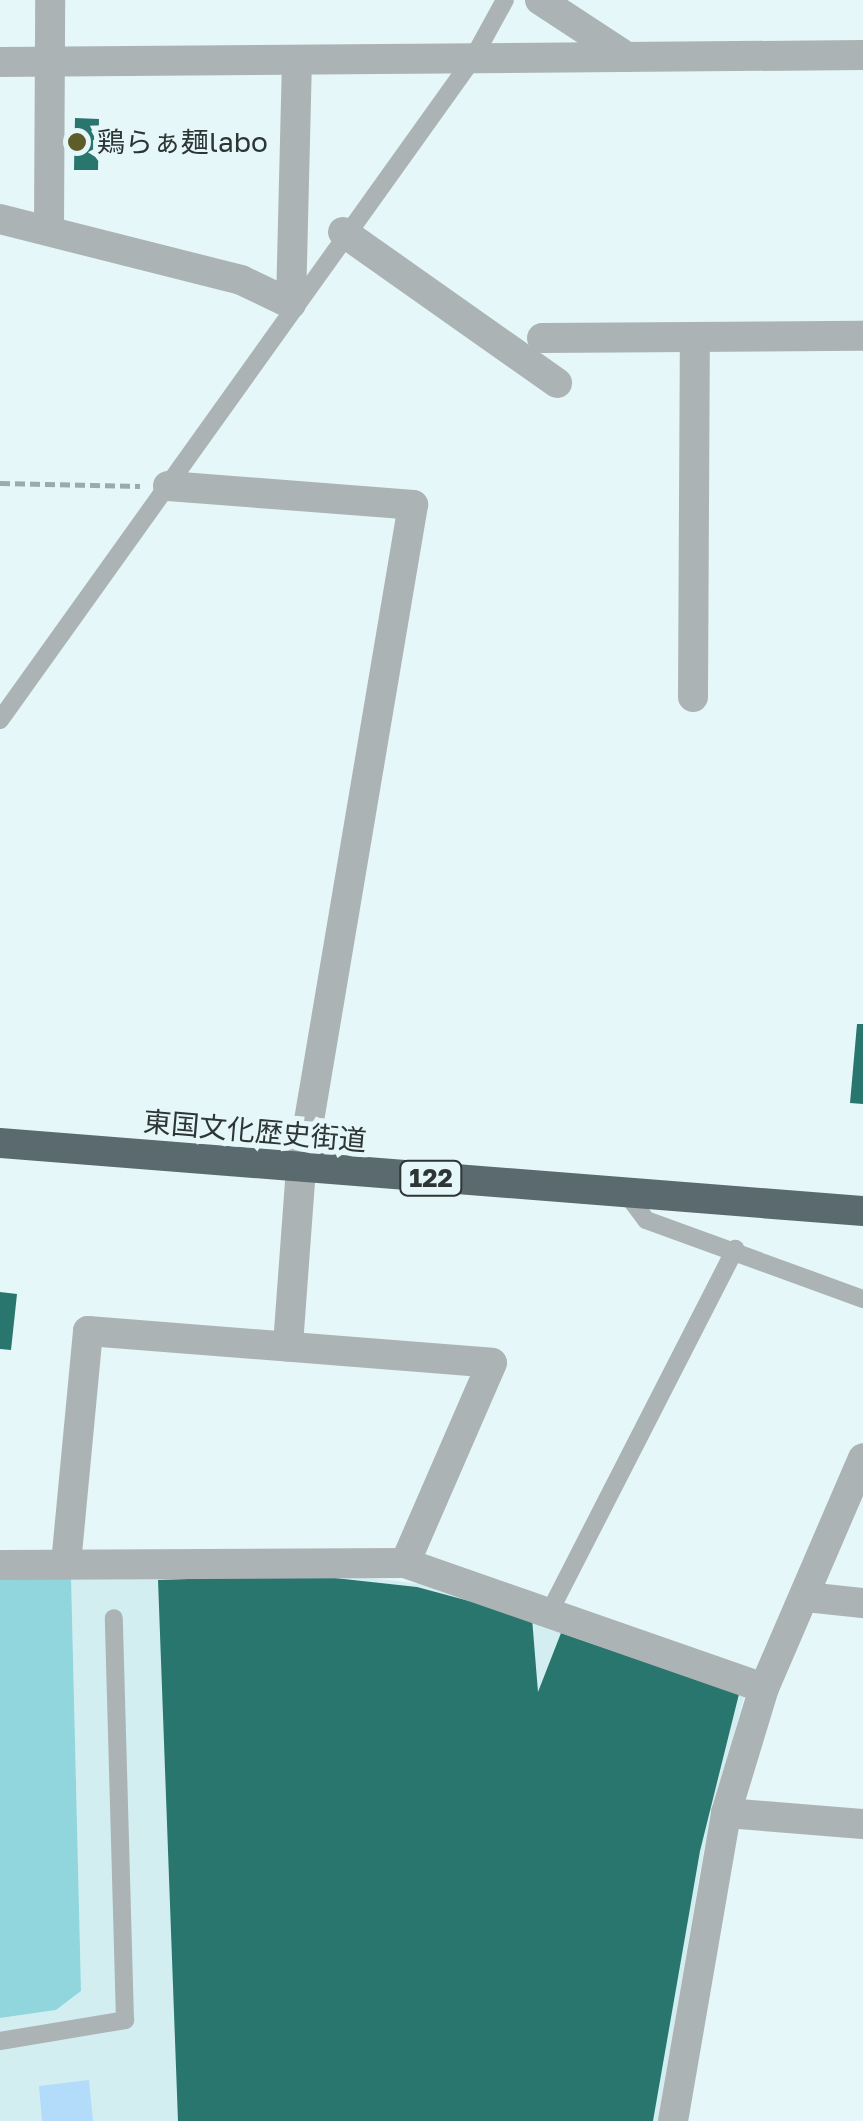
<!DOCTYPE html>
<html>
<head>
<meta charset="utf-8">
<style>
  body { margin:0 }
  #map { position:relative; width:863px; height:2121px; overflow:hidden; background:#e5f7f9; font-family:"Golos Text","Noto Sans JP",sans-serif }
  div>[style] { position:absolute }
  .built>* { inset:0; background:#d2eef1 }
  .green>* { inset:0; background:#91d6dc }
  .water>* { inset:0; background:#b3dcfb }
  .building>* { inset:0; background:#28766d }
  .path>* { height:5px; margin-top:-2.5px; transform-origin:0; background:repeating-linear-gradient(90deg,#9caaab 0 10px,transparent 0 15px) }
  .lane>* { height:18px; margin:-9px; padding:0 9px; transform-origin:9px; border-radius:9px; background:#acb3b5 }
  .street>* { height:30px; margin:-15px; padding:0 15px; transform-origin:15px; border-radius:15px; background:#acb3b5 }
  .highway>* { height:30px; margin:-15px; padding:0 15px; transform-origin:15px; border-radius:15px; background:#5b6a6f }
  .dots>* { width:28px; height:28px; translate:-50% -50%; box-sizing:border-box; border:5px solid #e5f7f9; border-radius:50% }
  span { translate:-50% -50%; white-space:nowrap; text-align:center; line-height:1.15; -webkit-text-stroke:10px #e5f7f9; paint-order:stroke }
  .shield-label span { padding:2px 8px; background:#e5f7f9; border:2px solid; border-radius:8px; -webkit-text-stroke-width:0 }
  .shield-label { font-size:25px; color:#2e3535; font-weight:700 }
  .poi-label { font-size:28px; color:#2e3535 }
  .left { translate:0 -50%; text-align:left }
  .street-label { font-size:28px; color:#2e3535 }
</style>
</head>
<body>
<div id="map">
  <div class="built">
    <div style="clip-path:polygon(307px 1570px,419px 1584px,745px 1693px,704px 1849px,658px 2121px,0 2121px,0 2018px,56px 2010px,81px 1991px,71px 1575px)"></div>
  </div>
  <div class="green">
    <div style="clip-path:polygon(71px 1575px,81px 1991px,56px 2010px,0 2018px,0 1576px)"></div>
  </div>
  <div class="water">
    <div style="clip-path:polygon(89px 2080px,93px 2121px,42px 2121px,39px 2086px)"></div>
  </div>
  <div class="building">
    <div style="clip-path:polygon(75px 118px,99px 119px,98px 170px,74px 170px)"></div>
    <div style="clip-path:polygon(857px 1024px,863px 1024px,863px 1104px,850px 1103px)"></div>
    <div style="clip-path:polygon(0 1292px,17px 1294px,11px 1350px,0 1349px)"></div>
    <div style="clip-path:polygon(307px 1575px,417px 1587px,532px 1618px,538px 1692px,561px 1633px,739px 1694px,700px 1851px,653px 2121px,178px 2121px,158px 1580px)"></div>
  </div>
  <div class="path">
    <div style="left:0;top:483px;width:140px;rotate:1.2deg"></div>
  </div>
  <div class="lane">
    <div style="left:0;top:720px;width:811px;rotate:-54.43deg"></div>
    <div style="left:472px;top:60px;width:68px;rotate:-61.2deg"></div>
    <div style="left:625px;top:1192px;width:35px;rotate:53deg"></div>
    <div style="left:646px;top:1220px;width:231px;rotate:20deg"></div>
    <div style="left:550px;top:1611px;width:407px;rotate:-62.9deg"></div>
    <div style="left:0;top:2041px;width:127px;rotate:-9.5deg"></div>
    <div style="left:125px;top:2020px;width:402px;rotate:-91.6deg"></div>
  </div>
  <div class="street">
    <div style="left:540px;top:0;width:104px;rotate:33.2deg"></div>
    <div style="left:0;top:62px;width:863px;rotate:-0.46deg"></div>
    <div style="left:0;top:219px;width:249px;rotate:14.2deg"></div>
    <div style="left:241px;top:280px;width:55px;rotate:25.6deg"></div>
    <div style="left:291px;top:304px;width:240px;rotate:-88.6deg"></div>
    <div style="left:49px;top:228px;width:228px;rotate:-89.7deg"></div>
    <div style="left:343px;top:232px;width:262px;rotate:35.2deg"></div>
    <div style="left:542px;top:338px;width:321px;rotate:-0.4deg"></div>
    <div style="left:168px;top:486px;width:246px;rotate:4.4deg"></div>
    <div style="left:413px;top:505px;width:672px;rotate:99.59deg"></div>
    <div style="left:301px;top:1168px;width:179px;rotate:94.2deg"></div>
    <div style="left:693px;top:697px;width:360px;rotate:-89.7deg"></div>
    <div style="left:66px;top:1564px;width:234px;rotate:-84.6deg"></div>
    <div style="left:88px;top:1331px;width:405px;rotate:4.5deg"></div>
    <div style="left:492px;top:1363px;width:218px;rotate:113.5deg"></div>
    <div style="left:0;top:1565px;width:405px;rotate:-0.3deg"></div>
    <div style="left:405px;top:1563px;width:380px;rotate:19.2deg"></div>
    <div style="left:806px;top:1597px;width:57px;rotate:6deg"></div>
    <div style="left:726px;top:1813px;width:137px;rotate:4.6deg"></div>
    <div style="left:673px;top:2121px;width:313px;rotate:-80.2deg"></div>
    <div style="left:726px;top:1813px;width:131px;rotate:-73.1deg"></div>
    <div style="left:764px;top:1688px;width:250px;rotate:-66.7deg"></div>
  </div>
  <div class="highway">
    <div style="left:0;top:1143px;width:866px;rotate:4.51deg"></div>
  </div>
  <div class="dots">
    <div style="left:77px;top:142px;background:#5e5d29"></div>
  </div>
  <div class="shield-label">
    <span style="left:431px;top:1178px">122</span>
  </div>
  <div class="poi-label">
    <span class="left" style="left:97px;top:142px">鶏らぁ麺labo</span>
  </div>
  <div class="street-label">
    <span style="left:255px;top:1131px;rotate:5deg">東国文化歴史街道</span>
  </div>
</div>
</body>
</html>
